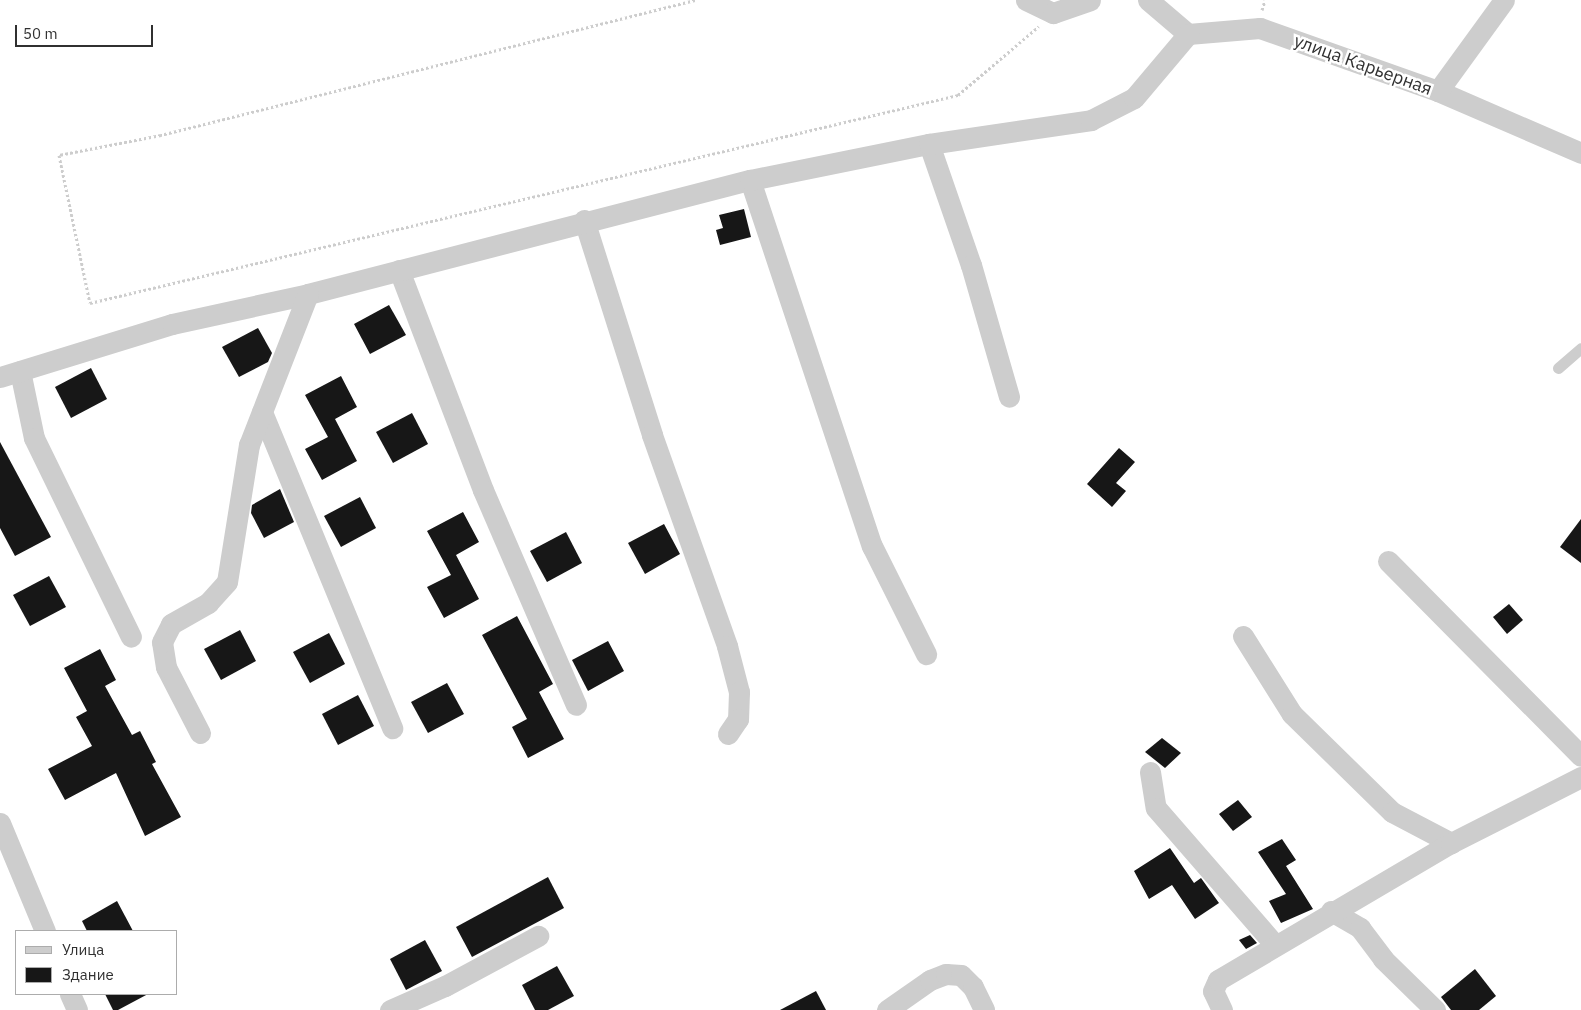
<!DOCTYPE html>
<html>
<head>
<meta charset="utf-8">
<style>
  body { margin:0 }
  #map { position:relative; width:1581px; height:1010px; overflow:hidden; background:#fff; font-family:"IBM Plex Sans",sans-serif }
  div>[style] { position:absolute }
  .building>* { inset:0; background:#171717 }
  .path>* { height:3px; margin-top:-1.5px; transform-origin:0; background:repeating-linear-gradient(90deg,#cdcdcd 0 2.5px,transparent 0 5px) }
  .lane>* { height:11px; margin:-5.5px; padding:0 5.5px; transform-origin:5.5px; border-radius:5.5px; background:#cdcdcd }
  .street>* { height:21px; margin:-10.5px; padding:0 10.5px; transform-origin:10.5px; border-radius:10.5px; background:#cdcdcd }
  span { translate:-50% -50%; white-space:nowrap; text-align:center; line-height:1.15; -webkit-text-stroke:5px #fff; paint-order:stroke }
  .street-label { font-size:18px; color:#303030 }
  .legend { position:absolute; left:15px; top:930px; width:162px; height:65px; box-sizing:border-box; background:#fff; border:1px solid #acacac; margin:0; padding:6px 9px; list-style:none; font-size:15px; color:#303030 }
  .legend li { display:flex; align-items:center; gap:10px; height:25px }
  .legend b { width:25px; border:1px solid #acacac }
  .scale { position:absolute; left:15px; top:25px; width:138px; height:22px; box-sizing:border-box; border:2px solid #303030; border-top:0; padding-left:6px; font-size:15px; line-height:18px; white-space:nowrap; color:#303030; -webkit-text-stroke:4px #fff; paint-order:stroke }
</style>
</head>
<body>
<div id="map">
  <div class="building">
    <div style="clip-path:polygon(744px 209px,751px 237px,720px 245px,716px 230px,723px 228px,719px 215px)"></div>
    <div style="clip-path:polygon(389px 305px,406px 335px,370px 354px,354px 324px)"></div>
    <div style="clip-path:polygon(258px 328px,272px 353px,268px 362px,239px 377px,222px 347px)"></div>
    <div style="clip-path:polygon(91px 368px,107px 399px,71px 418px,55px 387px)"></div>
    <div style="clip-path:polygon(341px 376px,357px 407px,335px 419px,357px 461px,322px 480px,305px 449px,328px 437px,305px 395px)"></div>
    <div style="clip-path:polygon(412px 413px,428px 444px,393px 463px,376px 432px)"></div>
    <div style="clip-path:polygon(0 442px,51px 537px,15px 556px,0 528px)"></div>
    <div style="clip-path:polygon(1119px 448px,1135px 462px,1116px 483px,1126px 491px,1112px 507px,1087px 484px)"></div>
    <div style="clip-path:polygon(280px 489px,294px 522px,264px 538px,251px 513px,252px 505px)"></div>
    <div style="clip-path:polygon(360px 497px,376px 528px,341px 547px,324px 516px)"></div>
    <div style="clip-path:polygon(463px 512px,479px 542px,456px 555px,479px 599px,444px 618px,427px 587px,451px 575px,427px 531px)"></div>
    <div style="clip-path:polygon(1581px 519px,1581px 563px,1560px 547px)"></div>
    <div style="clip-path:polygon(664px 524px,680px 554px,645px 574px,628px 543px)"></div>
    <div style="clip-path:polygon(566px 532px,582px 563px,547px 582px,530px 551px)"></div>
    <div style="clip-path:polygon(49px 576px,66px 607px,30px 626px,13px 595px)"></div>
    <div style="clip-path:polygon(1509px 604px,1523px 620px,1507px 634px,1493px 617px)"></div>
    <div style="clip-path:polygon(517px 616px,553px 684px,539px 692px,564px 739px,528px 758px,512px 727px,527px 719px,482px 635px)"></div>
    <div style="clip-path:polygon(240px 630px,256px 661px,221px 680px,204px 649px)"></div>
    <div style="clip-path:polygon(329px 633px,345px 664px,310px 683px,293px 652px)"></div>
    <div style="clip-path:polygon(608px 641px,624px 671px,588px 691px,572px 660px)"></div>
    <div style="clip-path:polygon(100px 649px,116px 680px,105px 686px,132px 735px,140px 731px,156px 762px,152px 764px,181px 817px,145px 836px,116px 773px,65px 800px,48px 769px,92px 746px,76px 717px,87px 711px,64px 668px)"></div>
    <div style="clip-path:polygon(447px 683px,464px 714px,428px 733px,411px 702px)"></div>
    <div style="clip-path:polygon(358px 695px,374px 726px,338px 745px,322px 714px)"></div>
    <div style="clip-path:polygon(1162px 738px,1181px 753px,1165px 768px,1145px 752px)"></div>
    <div style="clip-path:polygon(1238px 800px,1252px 817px,1233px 831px,1219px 814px)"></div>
    <div style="clip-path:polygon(1282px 839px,1296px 860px,1286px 866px,1313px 909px,1281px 923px,1269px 901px,1286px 894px,1258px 852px)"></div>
    <div style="clip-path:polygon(1170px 848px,1194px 883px,1201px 878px,1219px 903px,1195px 919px,1172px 885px,1149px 899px,1134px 871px)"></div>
    <div style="clip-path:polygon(548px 877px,564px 908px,472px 957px,456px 927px)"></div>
    <div style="clip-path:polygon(117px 901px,133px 931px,87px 931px,82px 921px)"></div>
    <div style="clip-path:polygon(1250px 935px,1257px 943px,1246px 949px,1239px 940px)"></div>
    <div style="clip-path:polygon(425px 940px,442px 971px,406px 990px,390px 959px)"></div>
    <div style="clip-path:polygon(557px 966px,574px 996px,548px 1010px,535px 1010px,522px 985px)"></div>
    <div style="clip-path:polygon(1475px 969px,1496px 996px,1479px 1010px,1451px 1010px,1441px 997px)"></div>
    <div style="clip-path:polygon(816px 991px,826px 1010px,780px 1010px)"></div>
    <div style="clip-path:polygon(105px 994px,148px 994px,118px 1010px,113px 1010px)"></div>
  </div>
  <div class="path">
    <div style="left:695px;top:0;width:551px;rotate:165.81deg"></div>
    <div style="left:161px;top:135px;width:104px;rotate:168.9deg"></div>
    <div style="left:59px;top:155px;width:151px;rotate:78.2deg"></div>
    <div style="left:90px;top:303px;width:893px;rotate:-13.48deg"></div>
    <div style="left:958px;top:95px;width:106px;rotate:-40.4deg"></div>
    <div style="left:1262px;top:10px;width:10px;rotate:-73deg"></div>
  </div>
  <div class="lane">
    <div style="left:1558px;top:368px;width:30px;rotate:-41deg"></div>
  </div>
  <div class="street">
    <div style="left:1026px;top:0;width:30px;rotate:26deg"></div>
    <div style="left:1053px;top:13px;width:39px;rotate:-19deg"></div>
    <div style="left:1148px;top:0;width:52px;rotate:40.4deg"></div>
    <div style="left:1188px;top:34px;width:72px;rotate:-4.8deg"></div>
    <div style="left:1260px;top:28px;width:189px;rotate:19.5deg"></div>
    <div style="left:1438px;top:91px;width:156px;rotate:23.4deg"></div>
    <div style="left:1438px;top:91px;width:112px;rotate:-54deg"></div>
    <div style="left:929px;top:144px;width:128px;rotate:70.9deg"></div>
    <div style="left:971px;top:265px;width:137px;rotate:73.9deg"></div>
    <div style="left:750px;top:180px;width:386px;rotate:71.6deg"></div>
    <div style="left:872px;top:546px;width:121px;rotate:63.4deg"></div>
    <div style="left:584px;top:220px;width:225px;rotate:72.4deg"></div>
    <div style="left:652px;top:435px;width:224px;rotate:70.4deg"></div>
    <div style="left:727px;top:646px;width:48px;rotate:75.4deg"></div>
    <div style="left:739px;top:692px;width:27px;rotate:92deg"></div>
    <div style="left:738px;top:719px;width:18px;rotate:124deg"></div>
    <div style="left:399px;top:270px;width:235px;rotate:69.1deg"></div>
    <div style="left:483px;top:490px;width:234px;rotate:66.6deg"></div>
    <div style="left:20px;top:371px;width:68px;rotate:78.2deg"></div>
    <div style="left:34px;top:438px;width:221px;rotate:64deg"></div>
    <div style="left:0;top:377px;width:180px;rotate:-17.1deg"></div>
    <div style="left:172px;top:324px;width:139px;rotate:-12.4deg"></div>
    <div style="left:308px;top:294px;width:456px;rotate:-14.5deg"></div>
    <div style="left:750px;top:180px;width:183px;rotate:-11.4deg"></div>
    <div style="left:929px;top:144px;width:164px;rotate:-8.4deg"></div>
    <div style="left:1091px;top:120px;width:48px;rotate:-27.1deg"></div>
    <div style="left:1134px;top:98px;width:84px;rotate:-49.8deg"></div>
    <div style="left:262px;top:412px;width:342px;rotate:67.6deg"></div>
    <div style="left:1388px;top:561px;width:274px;rotate:45.3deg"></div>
    <div style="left:1243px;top:636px;width:92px;rotate:57.9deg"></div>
    <div style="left:1292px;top:714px;width:140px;rotate:44.4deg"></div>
    <div style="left:1392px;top:812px;width:67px;rotate:27.7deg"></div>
    <div style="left:200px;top:733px;width:74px;rotate:-117.3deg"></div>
    <div style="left:166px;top:667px;width:25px;rotate:-99deg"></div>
    <div style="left:162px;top:642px;width:20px;rotate:-63deg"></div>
    <div style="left:171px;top:624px;width:43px;rotate:-29.6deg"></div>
    <div style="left:208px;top:603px;width:28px;rotate:-48deg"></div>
    <div style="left:227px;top:582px;width:139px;rotate:-80.9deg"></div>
    <div style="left:249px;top:445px;width:162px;rotate:-68.7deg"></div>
    <div style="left:1150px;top:772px;width:36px;rotate:81deg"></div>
    <div style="left:1156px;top:808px;width:181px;rotate:49deg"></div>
    <div style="left:0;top:823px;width:117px;rotate:67.4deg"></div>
    <div style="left:1331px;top:911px;width:34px;rotate:30deg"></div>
    <div style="left:1360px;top:928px;width:39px;rotate:53deg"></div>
    <div style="left:1383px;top:959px;width:73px;rotate:44.4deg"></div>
    <div style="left:70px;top:994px;width:17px;rotate:66deg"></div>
    <div style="left:390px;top:1010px;width:60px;rotate:-23.6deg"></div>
    <div style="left:445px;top:986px;width:106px;rotate:-28.3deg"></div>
    <div style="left:887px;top:1010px;width:52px;rotate:-34.9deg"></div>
    <div style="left:930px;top:980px;width:17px;rotate:-21deg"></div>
    <div style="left:946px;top:974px;width:15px;rotate:4deg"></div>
    <div style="left:961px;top:975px;width:17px;rotate:45deg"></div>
    <div style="left:973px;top:987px;width:25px;rotate:64deg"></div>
    <div style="left:1222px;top:1010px;width:21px;rotate:-115deg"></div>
    <div style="left:1213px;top:991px;width:12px;rotate:-66deg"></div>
    <div style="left:1218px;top:980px;width:270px;rotate:-30.5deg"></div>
    <div style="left:1451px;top:843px;width:146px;rotate:-26.9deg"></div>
  </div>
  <div class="street-label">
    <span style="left:1363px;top:65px;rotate:20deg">улица Карьерная</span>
  </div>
  <ul class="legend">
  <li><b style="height:6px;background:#cdcdcd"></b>Улица</li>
  <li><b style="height:14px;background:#171717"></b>Здание</li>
  </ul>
  <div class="scale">50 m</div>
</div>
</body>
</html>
